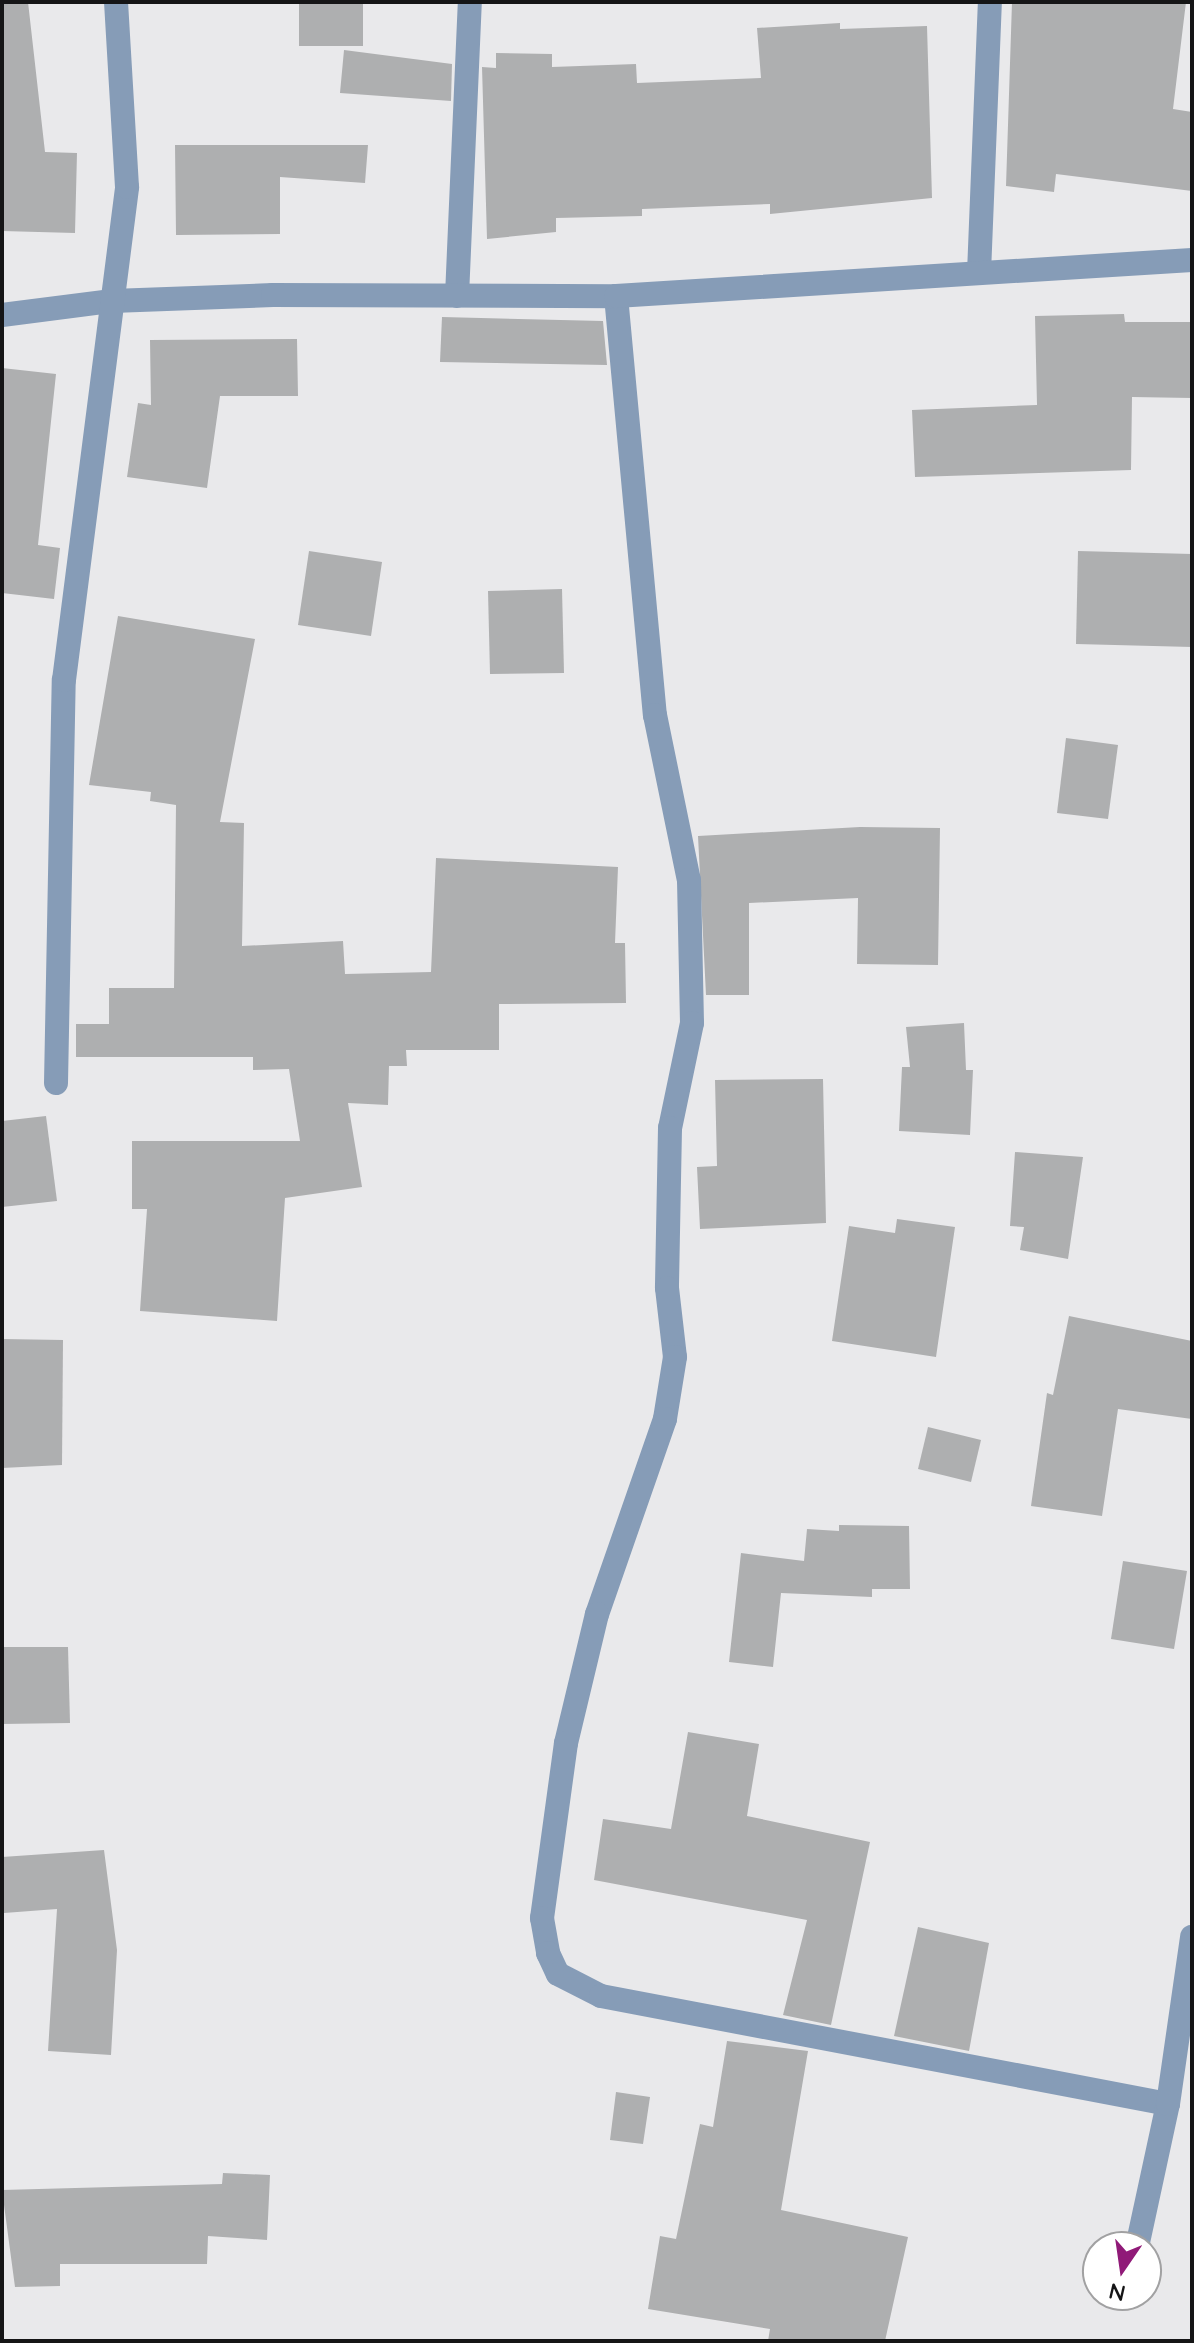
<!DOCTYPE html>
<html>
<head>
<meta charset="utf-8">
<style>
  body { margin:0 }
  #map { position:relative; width:1194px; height:2343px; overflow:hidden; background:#e9e9eb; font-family:Quicksand,sans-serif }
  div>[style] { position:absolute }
  .building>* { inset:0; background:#aeafb0 }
  .minor>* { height:24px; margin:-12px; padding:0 12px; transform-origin:12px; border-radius:12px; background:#869cb7 }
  span { translate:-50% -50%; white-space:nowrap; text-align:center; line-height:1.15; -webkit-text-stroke:8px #fff; paint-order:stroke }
  .frame { position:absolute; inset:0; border:4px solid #151516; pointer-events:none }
  .north { position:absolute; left:1082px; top:2231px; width:80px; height:80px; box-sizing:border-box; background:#fff; border:2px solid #a1a1a2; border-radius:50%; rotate:193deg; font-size:22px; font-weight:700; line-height:32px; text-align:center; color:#151516 }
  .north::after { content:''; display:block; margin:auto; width:28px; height:36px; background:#901a78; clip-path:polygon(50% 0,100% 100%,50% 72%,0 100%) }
</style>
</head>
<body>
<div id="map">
  <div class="building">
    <div style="clip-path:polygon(2px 2px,28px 2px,45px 152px,77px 153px,75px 233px,2px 231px)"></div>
    <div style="clip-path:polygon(299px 2px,363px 2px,363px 46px,299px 46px)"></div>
    <div style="clip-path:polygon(1012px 2px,1186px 2px,1173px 109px,1192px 112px,1192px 191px,1056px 174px,1054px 192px,1006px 186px)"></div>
    <div style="clip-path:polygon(840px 23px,840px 29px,927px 26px,932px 198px,770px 214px,770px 204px,642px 209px,642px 216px,556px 218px,556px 232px,487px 239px,482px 67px,496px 68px,496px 53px,552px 54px,552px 67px,636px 64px,637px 83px,761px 78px,757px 28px)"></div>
    <div style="clip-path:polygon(344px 50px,452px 64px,451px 101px,340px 93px)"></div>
    <div style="clip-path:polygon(175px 145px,368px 145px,365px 183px,280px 177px,280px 234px,176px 235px)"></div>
    <div style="clip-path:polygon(1124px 314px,1125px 322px,1192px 322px,1192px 398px,1132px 397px,1131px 470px,915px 477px,912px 410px,1037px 405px,1035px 316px)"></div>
    <div style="clip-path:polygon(442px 317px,603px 321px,607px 365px,440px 362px)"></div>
    <div style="clip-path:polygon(297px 339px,298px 396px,220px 396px,207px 488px,127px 477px,138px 403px,151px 405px,150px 340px)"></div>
    <div style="clip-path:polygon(2px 368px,56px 374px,38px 545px,60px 548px,54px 599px,2px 593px)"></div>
    <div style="clip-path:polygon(309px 551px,382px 562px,371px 636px,298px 625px)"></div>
    <div style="clip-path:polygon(1078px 551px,1192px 554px,1192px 647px,1076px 644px)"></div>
    <div style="clip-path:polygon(562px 589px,564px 673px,490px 674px,488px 591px)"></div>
    <div style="clip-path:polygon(118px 616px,255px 639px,220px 822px,244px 823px,242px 946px,343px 941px,345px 974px,431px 972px,436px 858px,618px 867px,615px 943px,625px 943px,626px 1003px,499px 1004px,499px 1050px,406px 1050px,407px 1066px,389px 1066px,388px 1105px,348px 1103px,362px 1187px,285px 1198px,277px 1321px,140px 1311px,147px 1209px,132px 1209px,132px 1141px,300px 1141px,289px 1069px,253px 1070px,253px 1057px,76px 1057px,76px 1024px,109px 1024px,109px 988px,174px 988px,176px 805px,150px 801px,151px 792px,89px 785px)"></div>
    <div style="clip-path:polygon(1066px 738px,1118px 745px,1108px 819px,1057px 813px)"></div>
    <div style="clip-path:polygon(860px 827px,940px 828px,938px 965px,857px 964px,858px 898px,749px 903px,749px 995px,706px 995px,698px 836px)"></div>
    <div style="clip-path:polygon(964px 1023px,966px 1070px,973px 1070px,970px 1135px,899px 1131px,902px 1067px,910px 1067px,906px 1027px)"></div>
    <div style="clip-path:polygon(823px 1079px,826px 1223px,700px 1229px,697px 1167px,717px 1166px,715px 1080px)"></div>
    <div style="clip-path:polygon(46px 1116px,57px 1201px,2px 1207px,2px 1121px)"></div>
    <div style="clip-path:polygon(1015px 1152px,1083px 1157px,1068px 1259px,1020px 1250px,1024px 1227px,1010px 1226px)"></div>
    <div style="clip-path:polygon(897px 1219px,955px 1227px,936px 1357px,832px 1341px,849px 1226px,895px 1233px)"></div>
    <div style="clip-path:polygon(1069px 1316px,1192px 1341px,1192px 1419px,1118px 1409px,1102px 1516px,1031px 1506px,1047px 1393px,1053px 1395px)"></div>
    <div style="clip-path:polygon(2px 1339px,63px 1340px,62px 1465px,2px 1468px)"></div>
    <div style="clip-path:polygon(928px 1427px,981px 1440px,971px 1482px,918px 1469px)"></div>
    <div style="clip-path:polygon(839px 1525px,909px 1526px,910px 1589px,872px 1589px,872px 1597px,781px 1593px,773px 1667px,729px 1662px,741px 1553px,804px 1561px,807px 1529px,839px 1531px)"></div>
    <div style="clip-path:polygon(1123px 1561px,1187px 1571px,1174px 1649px,1111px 1639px)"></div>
    <div style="clip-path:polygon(2px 1647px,68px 1647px,70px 1723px,2px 1724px)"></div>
    <div style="clip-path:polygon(688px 1732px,759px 1744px,747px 1816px,870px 1842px,831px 2025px,783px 2015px,807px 1920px,594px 1880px,603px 1819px,671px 1829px)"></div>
    <div style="clip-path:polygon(104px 1850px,117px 1950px,111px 2055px,48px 2051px,57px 1909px,4px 1913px,2px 1857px)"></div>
    <div style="clip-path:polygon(918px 1927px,989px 1943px,969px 2051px,894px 2036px)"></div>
    <div style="clip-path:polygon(727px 2041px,808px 2051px,781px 2210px,908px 2237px,885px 2341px,768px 2341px,770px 2329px,648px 2309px,660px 2236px,676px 2239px,700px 2124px,713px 2127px)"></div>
    <div style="clip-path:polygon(616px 2092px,650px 2097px,643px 2144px,610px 2140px)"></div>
    <div style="clip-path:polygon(223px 2173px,270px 2175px,267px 2240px,208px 2236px,207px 2264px,60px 2264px,60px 2286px,15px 2287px,2px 2190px,222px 2184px)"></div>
  </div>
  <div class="minor">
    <div style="left:979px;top:273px;width:271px;rotate:-87.7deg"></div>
    <div style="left:457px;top:296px;width:294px;rotate:-87.5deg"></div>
    <div style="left:616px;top:296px;width:421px;rotate:84.7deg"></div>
    <div style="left:655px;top:715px;width:168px;rotate:78.4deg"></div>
    <div style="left:689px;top:880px;width:143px;rotate:88.8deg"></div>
    <div style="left:692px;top:1023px;width:107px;rotate:101.8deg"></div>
    <div style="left:670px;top:1128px;width:160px;rotate:91.1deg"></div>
    <div style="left:667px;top:1288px;width:69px;rotate:83.4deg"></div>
    <div style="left:675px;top:1357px;width:63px;rotate:99.2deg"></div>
    <div style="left:665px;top:1419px;width:207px;rotate:109.2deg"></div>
    <div style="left:597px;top:1614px;width:133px;rotate:103.5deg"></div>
    <div style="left:566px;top:1743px;width:177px;rotate:97.8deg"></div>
    <div style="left:542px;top:1918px;width:36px;rotate:80deg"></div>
    <div style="left:548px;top:1953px;width:23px;rotate:65deg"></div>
    <div style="left:558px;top:1974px;width:48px;rotate:27.1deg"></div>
    <div style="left:601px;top:1996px;width:577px;rotate:10.78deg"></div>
    <div style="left:2px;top:315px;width:111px;rotate:-7.3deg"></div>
    <div style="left:112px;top:301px;width:161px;rotate:-2.1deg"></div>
    <div style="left:273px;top:295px;width:343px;rotate:0.2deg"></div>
    <div style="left:616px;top:296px;width:577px;rotate:-3.58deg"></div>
    <div style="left:56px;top:1083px;width:403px;rotate:-88.9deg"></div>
    <div style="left:64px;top:680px;width:497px;rotate:-82.7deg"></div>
    <div style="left:127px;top:187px;width:185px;rotate:-93.4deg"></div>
    <div style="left:1137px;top:2247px;width:146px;rotate:-77.8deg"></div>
    <div style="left:1168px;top:2104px;width:169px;rotate:-81.8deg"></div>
  </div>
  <div class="frame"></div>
  <div class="north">N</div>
</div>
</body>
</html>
